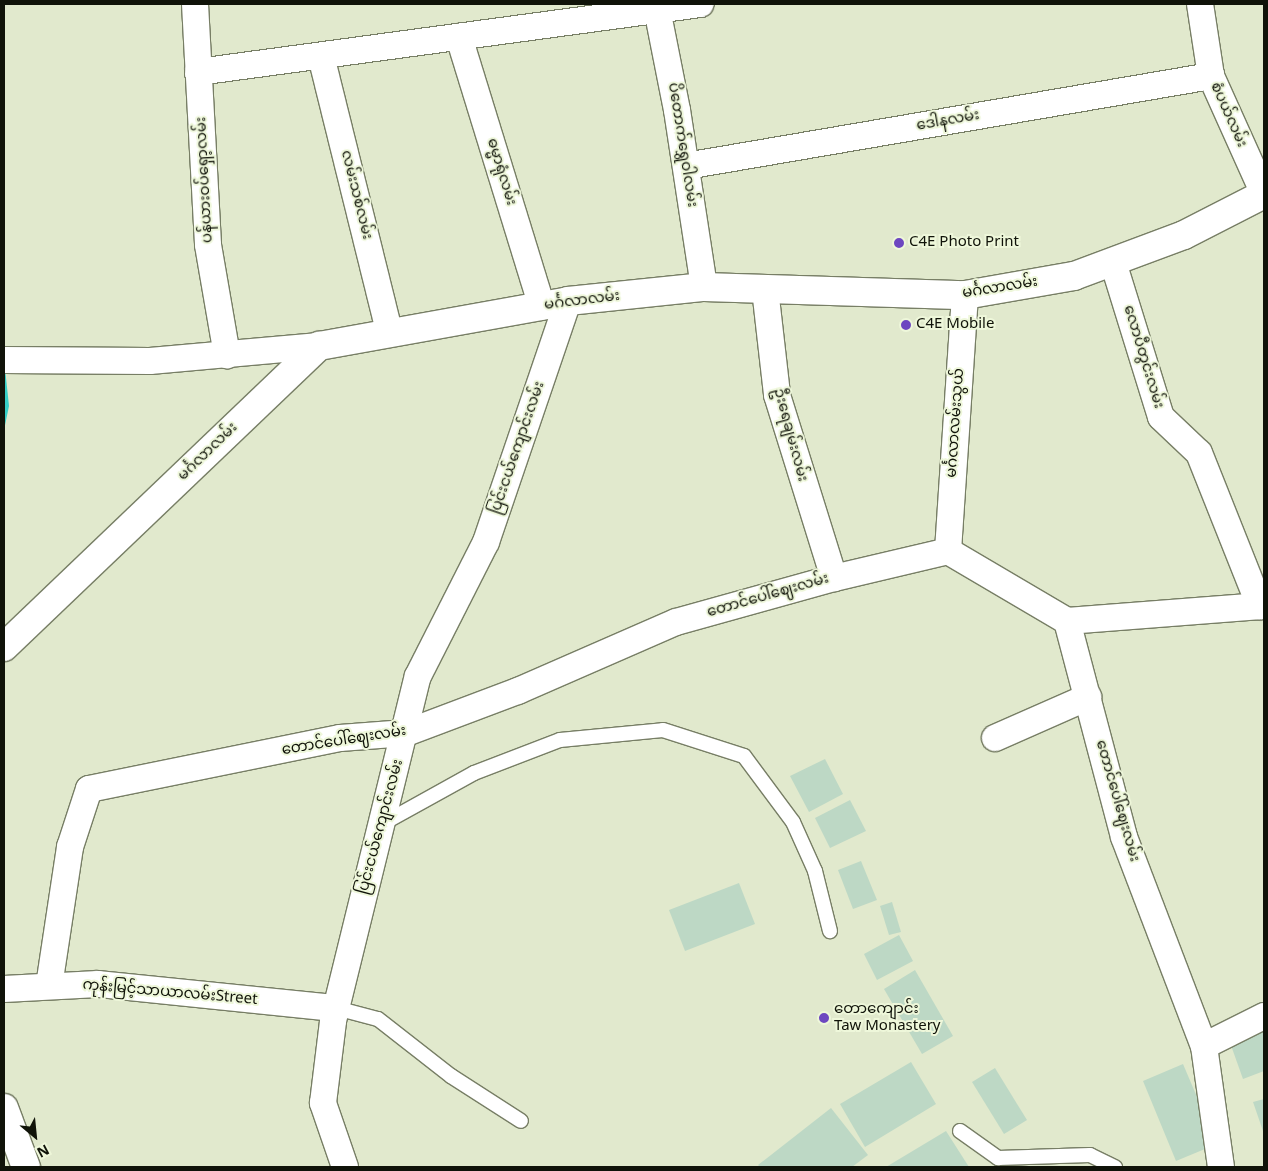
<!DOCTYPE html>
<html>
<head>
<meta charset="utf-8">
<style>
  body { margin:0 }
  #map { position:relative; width:1268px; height:1171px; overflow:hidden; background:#e1e9cd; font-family:Georgia,"Noto Sans Myanmar",serif }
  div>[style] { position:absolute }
  .water>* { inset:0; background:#36d0c8 }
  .building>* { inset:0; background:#bdd8c5 }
  .roads { filter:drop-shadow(1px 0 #777e65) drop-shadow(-1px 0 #777e65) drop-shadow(0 1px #777e65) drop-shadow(0 -1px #777e65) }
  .lane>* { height:14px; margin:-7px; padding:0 7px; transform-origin:7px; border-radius:7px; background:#fff }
  .street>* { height:26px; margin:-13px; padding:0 13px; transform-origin:13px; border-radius:13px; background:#fff }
  .secondary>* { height:28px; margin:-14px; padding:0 14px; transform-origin:14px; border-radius:14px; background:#fff }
  .dots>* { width:14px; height:14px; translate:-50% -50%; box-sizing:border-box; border:2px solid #eef7da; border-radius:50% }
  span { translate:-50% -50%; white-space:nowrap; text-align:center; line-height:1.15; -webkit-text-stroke:4px #eef7da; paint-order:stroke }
  .street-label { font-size:15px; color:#101309 }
  .poi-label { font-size:15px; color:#101309 }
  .left { translate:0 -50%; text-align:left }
  .frame { position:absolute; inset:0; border:5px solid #101309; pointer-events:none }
  .north { position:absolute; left:10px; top:1111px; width:50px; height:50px; -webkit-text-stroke:4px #eef7da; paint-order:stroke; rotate:152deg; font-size:14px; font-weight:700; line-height:20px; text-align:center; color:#101309 }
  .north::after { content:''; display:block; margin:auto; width:18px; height:22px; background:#101309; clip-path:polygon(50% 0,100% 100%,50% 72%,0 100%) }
</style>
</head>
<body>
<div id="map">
  <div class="water">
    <div style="clip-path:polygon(4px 359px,9px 406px,4px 430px)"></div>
  </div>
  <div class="building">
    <div style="clip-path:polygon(825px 759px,843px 794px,809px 812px,790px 776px)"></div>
    <div style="clip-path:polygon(850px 800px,866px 831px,830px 848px,815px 818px)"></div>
    <div style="clip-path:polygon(861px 861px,877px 900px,853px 909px,838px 870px)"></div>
    <div style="clip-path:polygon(739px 883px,755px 924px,685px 951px,669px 910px)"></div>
    <div style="clip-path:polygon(892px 902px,901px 932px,889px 935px,880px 906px)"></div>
    <div style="clip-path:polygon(899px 935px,913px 961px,877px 980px,864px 954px)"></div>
    <div style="clip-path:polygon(915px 970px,953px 1036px,922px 1054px,884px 989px)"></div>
    <div style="clip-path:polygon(1264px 1025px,1264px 1071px,1243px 1079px,1228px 1037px)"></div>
    <div style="clip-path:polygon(911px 1062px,936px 1104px,865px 1147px,840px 1104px)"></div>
    <div style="clip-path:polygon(1183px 1064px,1217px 1144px,1176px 1161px,1143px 1081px)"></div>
    <div style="clip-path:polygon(995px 1068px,1027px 1120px,1004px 1134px,972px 1082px)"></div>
    <div style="clip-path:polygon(1264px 1099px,1264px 1134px,1253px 1102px)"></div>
    <div style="clip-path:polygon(831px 1108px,868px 1155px,852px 1167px,760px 1167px,758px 1165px)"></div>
    <div style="clip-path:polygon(946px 1131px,969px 1167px,886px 1167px)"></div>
  </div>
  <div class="roads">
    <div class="lane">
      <div style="left:382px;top:824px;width:105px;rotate:-29deg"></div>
      <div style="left:474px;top:773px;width:92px;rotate:-21deg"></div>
      <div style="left:560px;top:740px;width:103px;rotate:-5.5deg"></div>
      <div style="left:663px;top:730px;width:85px;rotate:17.8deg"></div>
      <div style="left:744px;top:756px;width:82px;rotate:53.4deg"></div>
      <div style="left:793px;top:822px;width:54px;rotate:65.8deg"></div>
      <div style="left:815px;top:871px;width:62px;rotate:76deg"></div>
      <div style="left:336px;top:1008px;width:43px;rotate:14.7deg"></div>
      <div style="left:378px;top:1019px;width:93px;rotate:38deg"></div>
      <div style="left:451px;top:1076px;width:83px;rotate:32.7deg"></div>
      <div style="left:960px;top:1131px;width:47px;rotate:35.4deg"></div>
      <div style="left:998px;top:1158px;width:92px;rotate:-1.9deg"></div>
      <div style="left:1090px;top:1155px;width:28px;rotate:26deg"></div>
    </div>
    <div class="street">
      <div style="left:195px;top:4px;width:241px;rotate:86.9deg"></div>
      <div style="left:208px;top:245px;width:112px;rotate:80.2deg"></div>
      <div style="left:656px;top:4px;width:108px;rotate:78.8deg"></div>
      <div style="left:677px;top:110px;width:179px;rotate:81.3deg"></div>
      <div style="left:1200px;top:4px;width:73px;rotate:81.3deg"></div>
      <div style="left:1211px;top:76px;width:129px;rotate:65.8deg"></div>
      <div style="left:459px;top:37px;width:282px;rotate:72.9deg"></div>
      <div style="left:321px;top:56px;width:286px;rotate:76.1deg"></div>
      <div style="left:198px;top:72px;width:507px;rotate:-7.71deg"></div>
      <div style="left:686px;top:166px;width:533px;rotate:-9.73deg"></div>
      <div style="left:1113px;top:262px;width:162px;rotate:72.8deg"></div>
      <div style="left:1161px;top:417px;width:52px;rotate:43.5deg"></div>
      <div style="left:1199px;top:453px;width:165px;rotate:68.3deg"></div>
      <div style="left:765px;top:289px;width:107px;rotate:83.5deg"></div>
      <div style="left:777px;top:395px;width:192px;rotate:72.7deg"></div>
      <div style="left:4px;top:360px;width:146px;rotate:0.4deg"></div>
      <div style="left:150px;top:361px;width:170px;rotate:-5.1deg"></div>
      <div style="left:948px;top:551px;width:257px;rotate:-86.2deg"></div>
      <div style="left:1067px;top:621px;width:198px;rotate:-4.4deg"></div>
      <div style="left:995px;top:738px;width:102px;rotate:-23.8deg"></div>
      <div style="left:49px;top:986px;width:141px;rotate:-81.4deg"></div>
      <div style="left:70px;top:847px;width:61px;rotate:-71.9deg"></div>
      <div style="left:89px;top:789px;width:256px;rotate:-11.5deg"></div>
      <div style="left:340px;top:738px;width:66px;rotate:-4.3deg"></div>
      <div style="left:406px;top:733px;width:120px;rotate:-20.6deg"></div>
      <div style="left:518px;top:691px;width:172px;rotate:-23.6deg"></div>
      <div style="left:676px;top:622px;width:164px;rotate:-15.6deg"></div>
      <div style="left:834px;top:578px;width:117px;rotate:-13.3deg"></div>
      <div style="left:948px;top:551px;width:138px;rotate:30.5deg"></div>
      <div style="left:1067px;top:621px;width:223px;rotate:75.2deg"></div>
      <div style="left:1124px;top:837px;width:224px;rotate:69.1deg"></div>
      <div style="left:4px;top:989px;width:94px;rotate:-3deg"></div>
      <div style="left:98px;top:984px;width:239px;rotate:5.8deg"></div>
      <div style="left:345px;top:1167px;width:68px;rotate:-109deg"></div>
      <div style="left:323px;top:1103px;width:83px;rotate:-83deg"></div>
      <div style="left:333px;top:1021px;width:355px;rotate:-76.2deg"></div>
      <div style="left:418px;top:676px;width:150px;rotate:-63.1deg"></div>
      <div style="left:486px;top:542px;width:255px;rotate:-71.2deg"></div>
      <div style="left:1221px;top:1167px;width:122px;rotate:-98deg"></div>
      <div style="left:1204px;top:1046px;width:67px;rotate:-26.6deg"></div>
    </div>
    <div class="secondary">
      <div style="left:4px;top:647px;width:436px;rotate:-43.7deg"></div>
      <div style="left:319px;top:346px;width:253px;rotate:-10.2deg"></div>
      <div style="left:568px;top:301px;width:137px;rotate:-5.9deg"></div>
      <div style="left:704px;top:287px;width:261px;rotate:1.8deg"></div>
      <div style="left:965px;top:295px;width:111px;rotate:-9.9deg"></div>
      <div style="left:1074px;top:276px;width:117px;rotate:-20.4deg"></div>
      <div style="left:1184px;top:235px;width:90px;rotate:-27.1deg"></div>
      <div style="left:4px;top:1108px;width:63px;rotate:69.6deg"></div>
    </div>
  </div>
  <div class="dots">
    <div style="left:899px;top:243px;background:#6d47c0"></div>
    <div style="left:906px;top:325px;background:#6d47c0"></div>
    <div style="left:824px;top:1018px;background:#6d47c0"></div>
  </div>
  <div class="street-label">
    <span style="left:1228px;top:115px;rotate:66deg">စံပယ်လမ်း</span>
    <span style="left:948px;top:121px;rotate:-10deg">ဒေါနလမ်း</span>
    <span style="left:682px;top:145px;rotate:81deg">ပိတောက်ရွှေဝါလမ်း</span>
    <span style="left:501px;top:172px;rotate:73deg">ဓမ္မာရုံလမ်း</span>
    <span style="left:205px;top:180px;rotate:-93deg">ပန်ယားဝပ်ရှော့လမ်း</span>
    <span style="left:356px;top:195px;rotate:76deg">လမ်းသစ်လမ်း</span>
    <span style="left:1000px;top:288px;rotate:-9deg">မင်္ဂလာလမ်း</span>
    <span style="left:582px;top:301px;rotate:-7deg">မင်္ဂလာလမ်း</span>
    <span style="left:1143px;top:357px;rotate:73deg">လောပီတွင်းလမ်း</span>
    <span style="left:956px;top:423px;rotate:-86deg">မင်္ဂလာလမ်းသွယ်</span>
    <span style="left:790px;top:435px;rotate:75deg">ဦးရေချမ်းလမ်း</span>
    <span style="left:518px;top:448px;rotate:-71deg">ပြင်းငယ်ကျောင်းလမ်း</span>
    <span style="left:208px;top:452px;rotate:-44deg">မင်္ဂလာလမ်း</span>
    <span style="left:768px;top:596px;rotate:-16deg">တောင်ပေါ်ဈေးလမ်း</span>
    <span style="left:344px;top:741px;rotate:-9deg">တောင်ပေါ်ဈေးလမ်း</span>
    <span style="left:1117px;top:801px;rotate:74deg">တောင်ပေါ်ဈေးလမ်း</span>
    <span style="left:381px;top:827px;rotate:-75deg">ပြင်းငယ်ကျောင်းလမ်း</span>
    <span style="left:170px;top:993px;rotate:5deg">ကုန်းမြင့်သာယာလမ်းStreet</span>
  </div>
  <div class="poi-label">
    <span class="left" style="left:909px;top:243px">C4E Photo Print</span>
    <span class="left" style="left:916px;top:325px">C4E Mobile</span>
    <span class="left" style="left:834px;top:1018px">တောကျောင်း<br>Taw Monastery</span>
  </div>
  <div class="frame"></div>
  <div class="north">N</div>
</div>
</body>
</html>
